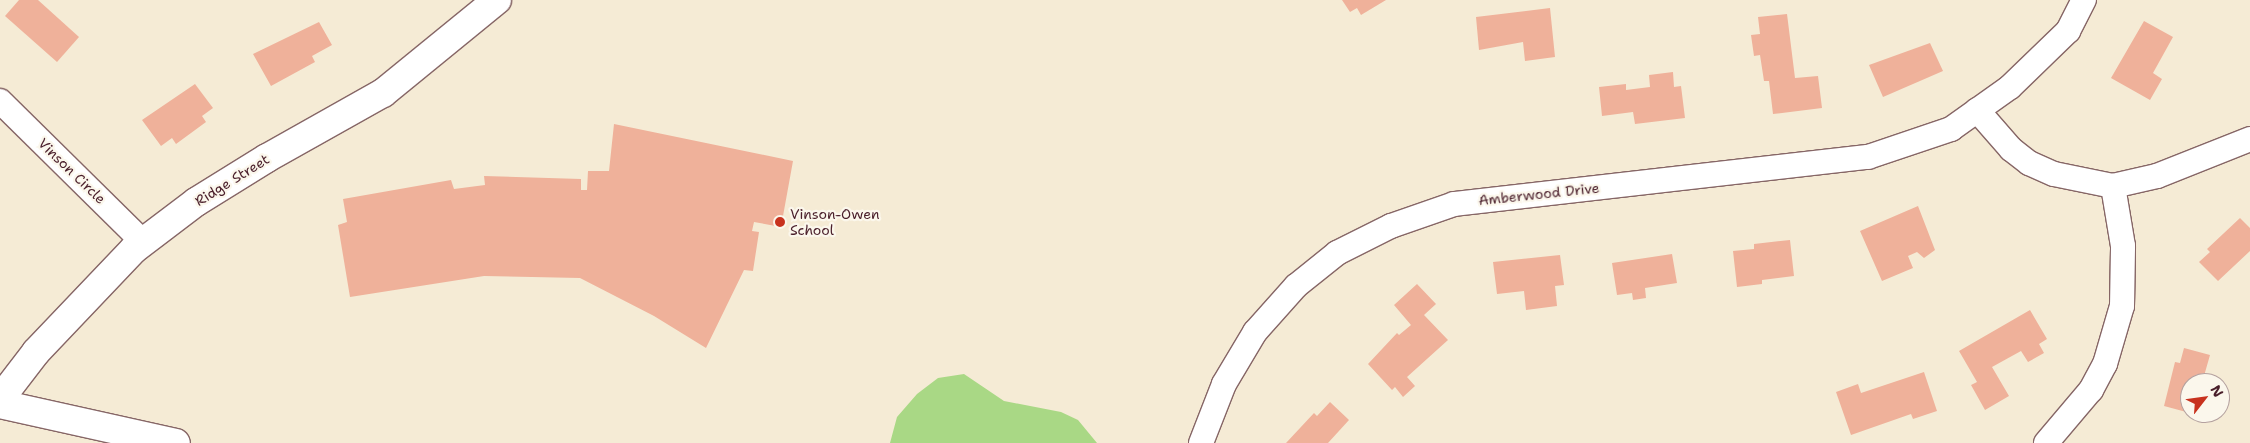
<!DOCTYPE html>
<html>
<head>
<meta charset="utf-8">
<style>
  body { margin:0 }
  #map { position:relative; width:2250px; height:443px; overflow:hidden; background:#f5ebd5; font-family:"Shantell Sans",sans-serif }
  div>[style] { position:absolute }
  .green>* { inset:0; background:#a9d885 }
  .building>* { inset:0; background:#efb19a }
  .roads { filter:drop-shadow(1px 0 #866666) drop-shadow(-1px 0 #866666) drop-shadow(0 1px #866666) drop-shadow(0 -1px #866666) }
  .minor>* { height:24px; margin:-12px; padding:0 12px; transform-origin:12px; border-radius:12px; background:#fff }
  .tertiary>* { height:28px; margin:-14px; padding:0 14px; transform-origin:14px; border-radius:14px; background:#fff }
  .dots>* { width:14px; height:14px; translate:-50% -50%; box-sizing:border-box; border:2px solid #fbf7ec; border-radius:50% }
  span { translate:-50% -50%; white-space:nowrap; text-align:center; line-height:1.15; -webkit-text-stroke:4.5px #fbf7ec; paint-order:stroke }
  .street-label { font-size:14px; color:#4a1f2b }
  .poi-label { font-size:14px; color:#4a1f2b }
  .left { translate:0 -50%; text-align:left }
  .north { position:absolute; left:2180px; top:373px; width:50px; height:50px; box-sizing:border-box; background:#fbf7ec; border:1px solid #b4a19f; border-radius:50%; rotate:60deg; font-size:14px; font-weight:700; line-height:20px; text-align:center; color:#4a1f2b }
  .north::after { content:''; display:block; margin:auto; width:18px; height:22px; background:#c8321e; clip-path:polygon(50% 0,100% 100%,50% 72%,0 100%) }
</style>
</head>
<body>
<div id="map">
  <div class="green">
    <div style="clip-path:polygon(964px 374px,1004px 401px,1061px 412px,1078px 420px,1097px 443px,890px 443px,897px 417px,917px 394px,938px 378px)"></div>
  </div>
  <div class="building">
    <div style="clip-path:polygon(19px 0,38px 0,79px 37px,57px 62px,5px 16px)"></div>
    <div style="clip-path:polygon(1342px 0,1386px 0,1361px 15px,1357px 8px,1350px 12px)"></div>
    <div style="clip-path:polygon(1550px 8px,1555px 57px,1525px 61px,1523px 42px,1479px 50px,1476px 17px)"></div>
    <div style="clip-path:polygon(1787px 14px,1795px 78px,1818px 76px,1822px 108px,1773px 114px,1769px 81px,1764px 81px,1760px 55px,1754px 56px,1751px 35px,1760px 34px,1758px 17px)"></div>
    <div style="clip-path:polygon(2144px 21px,2173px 37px,2153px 73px,2162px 79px,2150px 100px,2111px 78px)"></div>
    <div style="clip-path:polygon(319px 22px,332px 45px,312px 56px,315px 62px,271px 86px,253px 54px)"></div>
    <div style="clip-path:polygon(1930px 43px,1943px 71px,1883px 97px,1869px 65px)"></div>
    <div style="clip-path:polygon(1673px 72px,1674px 87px,1681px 86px,1685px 118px,1635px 124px,1633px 112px,1602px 116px,1599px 87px,1626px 84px,1626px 90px,1650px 87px,1649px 75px)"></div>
    <div style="clip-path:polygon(195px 84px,213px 108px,202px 116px,206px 122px,176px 144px,172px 138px,161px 146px,142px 120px)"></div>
    <div style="clip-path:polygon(614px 124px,793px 161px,781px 227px,754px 222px,752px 231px,759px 232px,753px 271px,744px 270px,706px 348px,654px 316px,580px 278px,484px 276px,350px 297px,338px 225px,347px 222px,343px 199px,451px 180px,454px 189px,485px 185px,484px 176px,581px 179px,581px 190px,587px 190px,588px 171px,609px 171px)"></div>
    <div style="clip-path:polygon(1918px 206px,1935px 250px,1924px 258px,1917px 252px,1908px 256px,1913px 268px,1882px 281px,1860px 231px)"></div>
    <div style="clip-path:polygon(2240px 218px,2250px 228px,2250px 251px,2218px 281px,2199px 262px,2210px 252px,2207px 249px)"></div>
    <div style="clip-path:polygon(1790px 240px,1794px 276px,1762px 280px,1762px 284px,1737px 287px,1733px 251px,1754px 249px,1754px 244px)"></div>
    <div style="clip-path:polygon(1672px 254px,1677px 283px,1645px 288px,1646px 298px,1633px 300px,1632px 293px,1617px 295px,1612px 263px)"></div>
    <div style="clip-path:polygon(1560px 255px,1564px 285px,1555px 286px,1557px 306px,1526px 310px,1524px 291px,1497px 294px,1493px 262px)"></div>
    <div style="clip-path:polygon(1417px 284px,1436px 304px,1424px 315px,1448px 340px,1407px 377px,1415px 386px,1403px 397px,1395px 387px,1392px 390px,1368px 364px,1397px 333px,1399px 335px,1411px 325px,1394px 305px)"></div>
    <div style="clip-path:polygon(2030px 310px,2047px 339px,2039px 344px,2044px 353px,2028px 362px,2021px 351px,1992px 367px,2009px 396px,1985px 410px,1971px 385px,1977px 382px,1959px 351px)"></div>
    <div style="clip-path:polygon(2184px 348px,2210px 355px,2202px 383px,2190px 383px,2190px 413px,2164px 406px,2175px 362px,2180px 363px)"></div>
    <div style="clip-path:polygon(1924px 372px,1937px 411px,1913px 419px,1911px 414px,1851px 435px,1836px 392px,1858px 384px,1861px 393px)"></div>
    <div style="clip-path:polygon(1330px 402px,1349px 420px,1328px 443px,1286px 443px,1314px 413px,1317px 416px)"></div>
  </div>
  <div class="roads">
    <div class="minor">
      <div style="left:0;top:101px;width:201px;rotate:44.6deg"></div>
      <div style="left:1977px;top:110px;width:52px;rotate:48.9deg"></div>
      <div style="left:2011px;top:149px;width:23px;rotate:38deg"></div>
      <div style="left:2029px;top:163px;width:27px;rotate:24deg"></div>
      <div style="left:2054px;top:174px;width:60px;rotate:11.5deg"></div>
      <div style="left:2113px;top:186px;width:45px;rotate:-12.8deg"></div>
      <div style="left:2157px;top:176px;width:100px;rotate:-21.7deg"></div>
      <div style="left:1201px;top:443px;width:63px;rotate:-68.7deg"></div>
      <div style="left:1224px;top:384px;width:61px;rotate:-59.2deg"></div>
      <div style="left:1255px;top:332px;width:62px;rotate:-48.3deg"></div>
      <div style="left:1296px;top:286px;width:53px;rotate:-38.8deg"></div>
      <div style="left:1337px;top:253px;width:60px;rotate:-26.6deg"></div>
      <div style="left:1391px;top:226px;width:67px;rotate:-19.2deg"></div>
      <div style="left:1454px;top:204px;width:417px;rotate:-6.5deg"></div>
      <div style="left:1868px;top:157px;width:88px;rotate:-18.6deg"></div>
      <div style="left:1951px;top:129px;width:72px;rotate:-35.4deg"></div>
      <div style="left:2010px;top:87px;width:81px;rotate:-44deg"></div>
      <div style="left:2068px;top:31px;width:35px;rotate:-63deg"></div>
      <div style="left:2046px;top:443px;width:70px;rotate:-49.7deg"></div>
      <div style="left:2091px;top:390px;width:30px;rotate:-62deg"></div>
      <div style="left:2105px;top:364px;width:60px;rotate:-73.7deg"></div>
      <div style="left:2122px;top:306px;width:60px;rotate:-89deg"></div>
      <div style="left:2123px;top:246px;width:61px;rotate:-99.5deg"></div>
    </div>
    <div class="tertiary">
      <div style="left:0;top:399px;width:59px;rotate:-52.5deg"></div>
      <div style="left:36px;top:352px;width:142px;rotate:-46.4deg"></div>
      <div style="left:134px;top:249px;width:78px;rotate:-37.2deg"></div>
      <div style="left:196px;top:202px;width:84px;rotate:-31.8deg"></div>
      <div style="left:267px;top:158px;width:133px;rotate:-29.3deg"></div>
      <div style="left:383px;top:93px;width:147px;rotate:-39.2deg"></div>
      <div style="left:0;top:404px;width:180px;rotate:12.5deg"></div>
    </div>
  </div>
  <div class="dots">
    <div style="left:780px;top:222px;background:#c8321e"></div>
  </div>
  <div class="street-label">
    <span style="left:72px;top:171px;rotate:44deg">Vinson Circle</span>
    <span style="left:232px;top:180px;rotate:-32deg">Ridge Street</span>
    <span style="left:1539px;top:194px;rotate:-6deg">Amberwood Drive</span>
  </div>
  <div class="poi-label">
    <span class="left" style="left:790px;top:222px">Vinson-Owen<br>School</span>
  </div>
  <div class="north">N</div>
</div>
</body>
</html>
